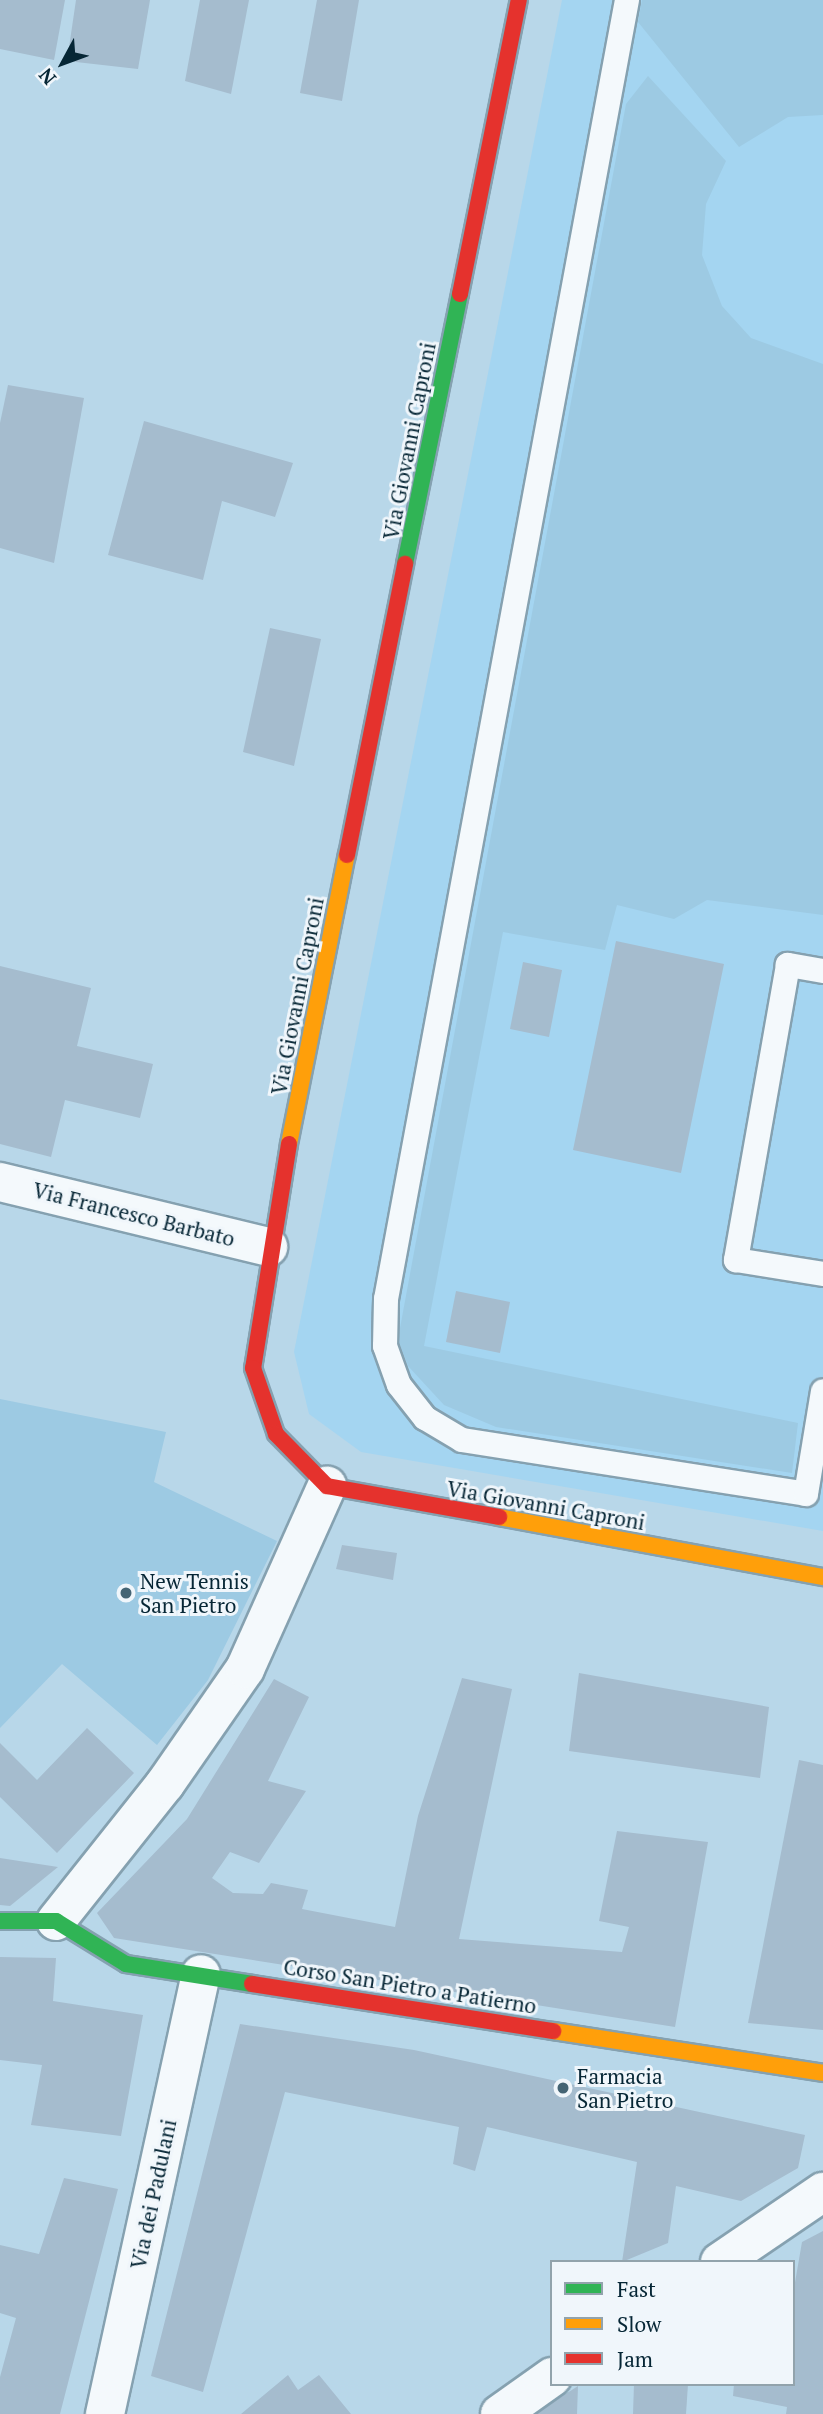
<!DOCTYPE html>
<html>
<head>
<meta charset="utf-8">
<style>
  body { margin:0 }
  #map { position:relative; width:823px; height:2414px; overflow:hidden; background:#b8d7e9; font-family:"PT Serif",serif }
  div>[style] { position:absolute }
  .built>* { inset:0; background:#a4d5f1 }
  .green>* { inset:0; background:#9dcae3 }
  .building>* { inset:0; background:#a5bcce }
  .roads { filter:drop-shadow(2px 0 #85a1b0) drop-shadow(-2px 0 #85a1b0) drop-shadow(0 2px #85a1b0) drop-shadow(0 -2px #85a1b0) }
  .lane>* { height:24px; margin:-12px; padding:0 12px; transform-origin:12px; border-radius:12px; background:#f4f9fc }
  .street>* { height:38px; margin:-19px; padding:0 19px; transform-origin:19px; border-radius:19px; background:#f4f9fc }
  .fast>* { height:16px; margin:-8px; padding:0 8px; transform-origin:8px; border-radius:8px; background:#30b455 }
  .slow>* { height:16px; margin:-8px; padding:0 8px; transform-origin:8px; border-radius:8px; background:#ff9f0a }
  .jam>* { height:16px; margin:-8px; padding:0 8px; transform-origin:8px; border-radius:8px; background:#e5322d }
  .dots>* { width:19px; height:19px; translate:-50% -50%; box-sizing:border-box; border:4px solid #f0f6fb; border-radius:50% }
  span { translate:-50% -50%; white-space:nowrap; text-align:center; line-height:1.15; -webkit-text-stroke:6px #f0f6fb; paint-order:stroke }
  .street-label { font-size:21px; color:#062635 }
  .poi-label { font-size:21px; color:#062635 }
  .left { translate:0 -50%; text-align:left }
  .legend { position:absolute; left:550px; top:2260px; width:245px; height:126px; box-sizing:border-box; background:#f0f6fb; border:2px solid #92a3ac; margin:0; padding:9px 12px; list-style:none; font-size:21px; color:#062635 }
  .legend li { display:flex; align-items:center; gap:14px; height:35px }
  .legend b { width:35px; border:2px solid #92a3ac }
  .north { position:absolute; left:28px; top:28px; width:70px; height:70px; -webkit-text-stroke:5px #f0f6fb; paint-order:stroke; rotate:229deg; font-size:19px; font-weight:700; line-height:28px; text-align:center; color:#062635 }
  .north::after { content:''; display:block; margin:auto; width:24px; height:32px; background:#062635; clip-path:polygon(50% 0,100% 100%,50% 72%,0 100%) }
</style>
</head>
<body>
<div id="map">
  <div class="built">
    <div style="clip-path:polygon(562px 0,823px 0,823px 1531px,361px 1452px,309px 1414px,294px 1352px)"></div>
  </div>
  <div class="green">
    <div style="clip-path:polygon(642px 0,823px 0,823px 115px,788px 117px,739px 147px,638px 22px)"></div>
    <div style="clip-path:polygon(648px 76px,726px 161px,706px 204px,702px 255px,722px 306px,751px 338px,823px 364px,823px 915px,707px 900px,674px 919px,617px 905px,605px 950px,503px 932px,424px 1346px,798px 1423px,792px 1473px,496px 1427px,444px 1405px,408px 1366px,398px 1339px,626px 104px)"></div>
    <div style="clip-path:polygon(0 1399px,166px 1432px,154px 1482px,277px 1541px,208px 1680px,157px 1745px,62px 1664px,0 1728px)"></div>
  </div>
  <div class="building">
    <div style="clip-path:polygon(0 0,65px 0,54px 60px,0 49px)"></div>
    <div style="clip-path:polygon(76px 0,150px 0,138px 69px,67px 61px)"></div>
    <div style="clip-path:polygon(200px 0,249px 0,231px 94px,185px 81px)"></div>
    <div style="clip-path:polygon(317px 0,359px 0,342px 101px,300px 93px)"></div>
    <div style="clip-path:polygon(8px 385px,84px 398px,54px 563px,0 548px,0 423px)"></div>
    <div style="clip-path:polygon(144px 421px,293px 463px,275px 517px,222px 501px,203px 580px,108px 555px)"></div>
    <div style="clip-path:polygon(270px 628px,321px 639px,294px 766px,243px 752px)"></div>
    <div style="clip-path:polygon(616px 941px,724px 964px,681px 1173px,573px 1150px)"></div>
    <div style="clip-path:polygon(523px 962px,562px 970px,549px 1037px,510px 1029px)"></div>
    <div style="clip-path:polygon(0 966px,91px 988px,77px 1046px,153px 1064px,140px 1118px,65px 1100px,51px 1157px,0 1144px)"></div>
    <div style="clip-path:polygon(456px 1291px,510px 1302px,500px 1353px,446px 1342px)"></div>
    <div style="clip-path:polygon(342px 1545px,397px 1553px,393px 1580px,336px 1569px)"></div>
    <div style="clip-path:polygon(579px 1673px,769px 1707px,760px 1778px,569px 1751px)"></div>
    <div style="clip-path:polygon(462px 1678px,512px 1689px,459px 1939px,622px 1952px,629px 1927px,599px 1921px,617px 1831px,708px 1842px,675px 2027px,114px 1938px,97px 1913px,187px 1819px,274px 1679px,309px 1697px,268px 1781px,306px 1791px,259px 1863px,230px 1852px,212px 1878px,233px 1893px,263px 1894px,271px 1883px,308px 1890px,302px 1909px,395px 1927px,418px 1816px)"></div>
    <div style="clip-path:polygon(87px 1728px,134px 1773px,57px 1853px,0 1797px,0 1743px,37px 1780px)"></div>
    <div style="clip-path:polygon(799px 1760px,823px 1765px,823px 2030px,748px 2023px)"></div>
    <div style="clip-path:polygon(0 1858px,58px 1867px,10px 1906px,0 1905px)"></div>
    <div style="clip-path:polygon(0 1957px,56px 1958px,53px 2001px,143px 2015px,121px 2136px,31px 2125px,42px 2065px,0 2060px)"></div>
    <div style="clip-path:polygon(240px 2024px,414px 2050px,805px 2135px,798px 2168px,741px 2201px,676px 2186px,668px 2243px,622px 2262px,637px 2162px,487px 2127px,475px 2171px,453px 2164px,459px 2127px,285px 2092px,203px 2392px,151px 2376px)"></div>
    <div style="clip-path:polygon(64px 2178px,118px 2189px,60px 2414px,0 2414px,0 2377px,16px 2318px,0 2313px,0 2245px,39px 2254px)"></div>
    <div style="clip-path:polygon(823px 2231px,823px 2414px,786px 2414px,787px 2407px,733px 2396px,734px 2384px,793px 2384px,793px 2294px,802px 2242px)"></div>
    <div style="clip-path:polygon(288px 2375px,298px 2390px,319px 2375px,351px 2414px,241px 2414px)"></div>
    <div style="clip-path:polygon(634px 2384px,688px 2384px,686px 2414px,633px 2414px)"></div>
    <div style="clip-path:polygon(578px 2386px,577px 2414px,535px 2414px)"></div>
  </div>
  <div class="roads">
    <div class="lane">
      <div style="left:627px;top:0;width:1321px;rotate:100.51deg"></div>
      <div style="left:386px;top:1299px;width:47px;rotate:91.2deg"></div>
      <div style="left:385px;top:1346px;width:41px;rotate:70.3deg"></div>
      <div style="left:399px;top:1385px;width:42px;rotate:51.8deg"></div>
      <div style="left:425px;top:1418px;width:43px;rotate:30.7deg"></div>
      <div style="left:462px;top:1440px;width:348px;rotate:8.9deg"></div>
      <div style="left:806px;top:1494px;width:104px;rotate:-80.6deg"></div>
      <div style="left:823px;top:971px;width:36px;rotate:-170deg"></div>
      <div style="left:788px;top:965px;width:300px;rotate:100deg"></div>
      <div style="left:736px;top:1260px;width:88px;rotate:9.1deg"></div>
    </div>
    <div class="street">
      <div style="left:0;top:1182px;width:276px;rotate:13.6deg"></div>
      <div style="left:56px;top:1921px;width:175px;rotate:-51.5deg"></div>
      <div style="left:165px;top:1784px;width:140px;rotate:-55.2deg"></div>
      <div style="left:245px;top:1669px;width:201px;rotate:-65.9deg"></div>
      <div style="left:720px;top:2262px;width:125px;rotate:-34.2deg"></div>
      <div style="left:105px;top:2414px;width:450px;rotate:-77.7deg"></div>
      <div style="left:500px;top:2414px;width:64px;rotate:-35.4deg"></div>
    </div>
    <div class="fast">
      <div style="left:405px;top:564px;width:276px;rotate:-78.5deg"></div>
      <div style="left:0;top:1921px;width:56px"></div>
      <div style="left:56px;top:1921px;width:82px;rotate:31.6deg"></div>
      <div style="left:126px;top:1964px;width:128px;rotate:9deg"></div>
    </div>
    <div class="slow">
      <div style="left:289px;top:1144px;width:295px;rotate:-78.7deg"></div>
      <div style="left:499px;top:1517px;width:330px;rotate:10.5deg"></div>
      <div style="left:553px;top:2031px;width:273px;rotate:8.8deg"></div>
    </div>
    <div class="jam">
      <div style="left:460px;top:294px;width:300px;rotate:-78.7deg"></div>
      <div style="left:347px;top:855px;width:297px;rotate:-78.7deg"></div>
      <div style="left:289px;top:1144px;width:227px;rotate:99.1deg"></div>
      <div style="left:253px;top:1368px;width:70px;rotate:70.8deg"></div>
      <div style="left:276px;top:1434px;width:73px;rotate:45.6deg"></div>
      <div style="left:327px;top:1486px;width:175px;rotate:10.2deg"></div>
      <div style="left:252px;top:1984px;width:305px;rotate:8.9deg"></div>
    </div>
  </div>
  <div class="dots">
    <div style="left:126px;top:1593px;background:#446474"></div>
    <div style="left:563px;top:2088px;background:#446474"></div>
  </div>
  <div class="street-label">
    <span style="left:409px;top:441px;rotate:-79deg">Via Giovanni Caproni</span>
    <span style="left:297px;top:996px;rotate:-79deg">Via Giovanni Caproni</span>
    <span style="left:134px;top:1214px;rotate:14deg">Via Francesco Barbato</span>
    <span style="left:546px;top:1505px;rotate:10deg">Via Giovanni Caproni</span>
    <span style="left:410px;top:1986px;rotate:9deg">Corso San Pietro a Patierno</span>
    <span style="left:153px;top:2194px;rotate:-78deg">Via dei Padulani</span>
  </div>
  <div class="poi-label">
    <span class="left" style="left:140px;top:1593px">New Tennis<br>San Pietro</span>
    <span class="left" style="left:577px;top:2088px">Farmacia<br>San Pietro</span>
  </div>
  <ul class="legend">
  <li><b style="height:9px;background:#30b455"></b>Fast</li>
  <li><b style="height:9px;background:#ff9f0a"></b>Slow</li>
  <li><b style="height:9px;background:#e5322d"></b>Jam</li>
  </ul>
  <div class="north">N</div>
</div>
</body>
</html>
